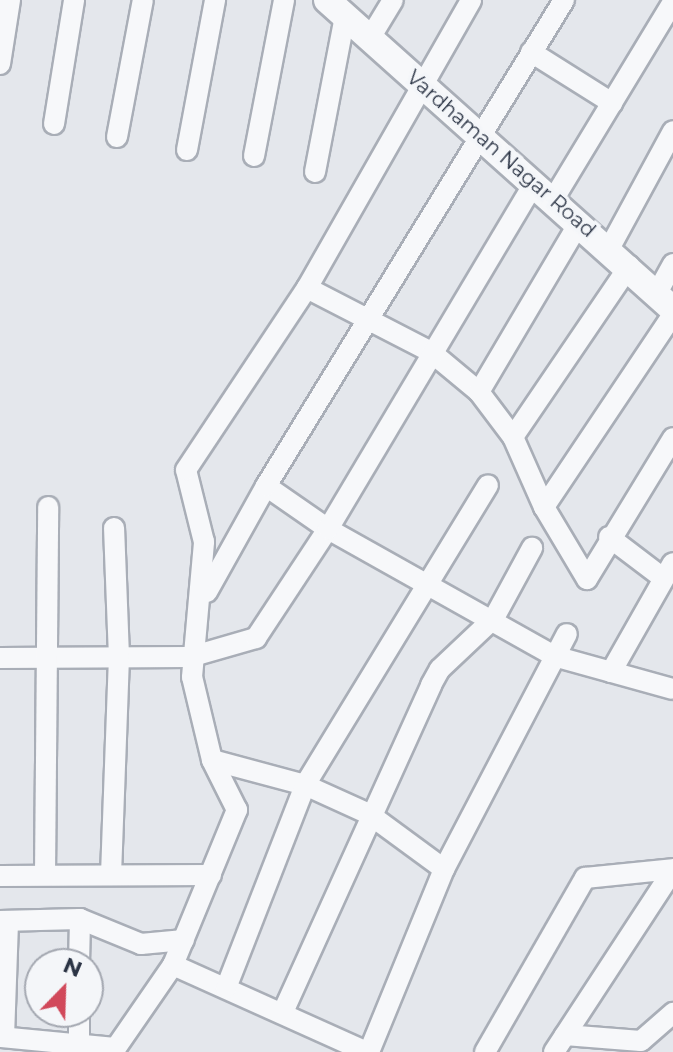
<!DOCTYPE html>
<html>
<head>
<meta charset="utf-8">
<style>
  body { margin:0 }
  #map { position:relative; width:673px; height:1052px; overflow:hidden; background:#e4e7ec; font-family:Montserrat,sans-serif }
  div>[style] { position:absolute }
  .roads { filter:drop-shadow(2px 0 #a9aeb7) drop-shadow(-2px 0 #a9aeb7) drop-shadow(0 2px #a9aeb7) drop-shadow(0 -2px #a9aeb7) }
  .minor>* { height:20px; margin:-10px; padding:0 10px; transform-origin:10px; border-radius:10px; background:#f7f8fa }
  .tertiary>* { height:26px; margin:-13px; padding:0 13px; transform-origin:13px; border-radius:13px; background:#f7f8fa }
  span { translate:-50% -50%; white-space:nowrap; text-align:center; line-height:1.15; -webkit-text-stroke:7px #f4f6f9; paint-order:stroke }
  .street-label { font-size:20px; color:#2b3445 }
  .north { position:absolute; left:24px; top:948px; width:80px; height:80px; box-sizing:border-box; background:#f4f6f9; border:2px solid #a4a8b1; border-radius:50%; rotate:23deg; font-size:22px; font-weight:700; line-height:32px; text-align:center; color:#2b3445 }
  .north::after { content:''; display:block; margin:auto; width:28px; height:36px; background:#d1495b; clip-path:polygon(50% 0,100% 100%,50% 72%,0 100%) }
</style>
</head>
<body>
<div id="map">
  <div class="roads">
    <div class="minor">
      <div style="left:370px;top:38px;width:44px;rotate:-58.8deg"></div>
      <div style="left:531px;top:52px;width:96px;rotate:32.2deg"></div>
      <div style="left:0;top:64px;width:65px;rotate:-81.1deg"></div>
      <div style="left:54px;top:124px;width:126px;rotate:-80.8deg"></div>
      <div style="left:117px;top:137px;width:139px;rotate:-79.3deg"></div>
      <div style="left:187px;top:150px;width:153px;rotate:-79.4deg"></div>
      <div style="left:254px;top:156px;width:159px;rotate:-79.1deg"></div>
      <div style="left:315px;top:172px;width:159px;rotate:-79.1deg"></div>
      <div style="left:553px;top:200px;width:232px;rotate:-58.8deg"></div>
      <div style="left:609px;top:249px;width:134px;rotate:-61.5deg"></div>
      <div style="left:307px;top:288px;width:140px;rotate:27.3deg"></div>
      <div style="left:431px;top:352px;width:62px;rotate:39.8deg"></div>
      <div style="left:479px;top:392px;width:56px;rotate:52.9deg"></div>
      <div style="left:513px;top:437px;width:77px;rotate:66.1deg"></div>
      <div style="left:544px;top:507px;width:84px;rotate:59.2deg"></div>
      <div style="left:657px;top:293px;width:33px;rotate:-61deg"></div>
      <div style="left:479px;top:392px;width:196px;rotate:-59.4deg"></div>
      <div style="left:513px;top:437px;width:207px;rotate:-55.8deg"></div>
      <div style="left:266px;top:486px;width:75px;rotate:34.7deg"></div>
      <div style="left:328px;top:529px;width:259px;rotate:29.3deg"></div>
      <div style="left:554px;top:656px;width:123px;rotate:15.5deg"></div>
      <div style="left:544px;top:507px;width:232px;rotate:-56.2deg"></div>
      <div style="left:609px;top:537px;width:68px;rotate:37.2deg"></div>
      <div style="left:587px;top:579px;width:165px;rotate:-58.6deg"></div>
      <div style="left:207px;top:592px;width:121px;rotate:-60.9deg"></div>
      <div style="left:266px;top:486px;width:570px;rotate:-58.48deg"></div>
      <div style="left:0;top:658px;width:190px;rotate:-0.3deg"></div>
      <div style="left:190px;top:657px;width:69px;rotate:-16.1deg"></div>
      <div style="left:256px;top:638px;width:131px;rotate:-56.6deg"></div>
      <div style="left:328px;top:529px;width:403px;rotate:-59.2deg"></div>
      <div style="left:611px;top:672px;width:125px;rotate:-60.4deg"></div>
      <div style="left:212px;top:760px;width:96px;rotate:15deg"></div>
      <div style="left:305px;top:785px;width:70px;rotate:24.4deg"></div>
      <div style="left:369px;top:814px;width:93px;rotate:36.3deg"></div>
      <div style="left:45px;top:875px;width:368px;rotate:-89.5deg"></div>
      <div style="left:111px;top:875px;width:218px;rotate:-87.9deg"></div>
      <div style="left:119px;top:657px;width:129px;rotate:-92.2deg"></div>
      <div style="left:0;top:876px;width:211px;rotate:-0.3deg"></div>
      <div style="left:0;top:921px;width:80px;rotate:-1.4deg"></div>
      <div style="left:80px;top:919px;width:66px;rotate:22.3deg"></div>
      <div style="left:141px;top:944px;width:43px;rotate:-5.3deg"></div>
      <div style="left:79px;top:964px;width:45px;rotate:-88.7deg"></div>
      <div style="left:173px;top:965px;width:213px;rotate:24.2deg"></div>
      <div style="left:226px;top:988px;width:218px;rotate:-68.7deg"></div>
      <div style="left:305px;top:785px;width:351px;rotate:-58.6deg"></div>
      <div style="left:283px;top:1012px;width:359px;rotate:-65.6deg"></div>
      <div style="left:431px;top:685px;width:18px;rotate:-61deg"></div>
      <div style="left:440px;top:669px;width:74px;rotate:-43.4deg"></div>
      <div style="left:494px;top:618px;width:80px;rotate:-61.5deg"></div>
      <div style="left:565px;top:1035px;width:76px;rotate:4.5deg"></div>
      <div style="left:641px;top:1041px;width:43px;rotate:-41.2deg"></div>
      <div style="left:0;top:1037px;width:116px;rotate:5.5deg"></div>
      <div style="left:4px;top:1037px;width:116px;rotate:-88deg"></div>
      <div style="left:79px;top:1045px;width:33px;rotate:-90deg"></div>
      <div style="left:113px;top:1052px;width:106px;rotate:-55.4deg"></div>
      <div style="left:173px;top:965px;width:168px;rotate:-67.6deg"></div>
      <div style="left:237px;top:810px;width:56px;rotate:-116.6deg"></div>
      <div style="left:212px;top:760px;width:85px;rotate:-103.5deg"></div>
      <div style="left:192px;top:677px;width:136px;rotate:-84.9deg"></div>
      <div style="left:204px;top:542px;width:74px;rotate:-104deg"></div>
      <div style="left:186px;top:470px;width:219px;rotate:-56.4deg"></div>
      <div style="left:307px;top:288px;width:331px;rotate:-60.3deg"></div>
      <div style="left:369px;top:1052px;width:198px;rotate:-67.7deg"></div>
      <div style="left:444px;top:869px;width:265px;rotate:-62.4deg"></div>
      <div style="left:485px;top:1052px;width:201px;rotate:-60.1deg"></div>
      <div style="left:585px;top:878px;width:88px;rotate:-5.8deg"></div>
      <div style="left:554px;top:1052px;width:217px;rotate:-56.8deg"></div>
    </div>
    <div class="tertiary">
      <div style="left:327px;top:0;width:464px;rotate:41.8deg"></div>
    </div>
  </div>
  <div class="street-label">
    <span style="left:501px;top:154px;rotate:41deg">Vardhaman Nagar Road</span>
  </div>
  <div class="north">N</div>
</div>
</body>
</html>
